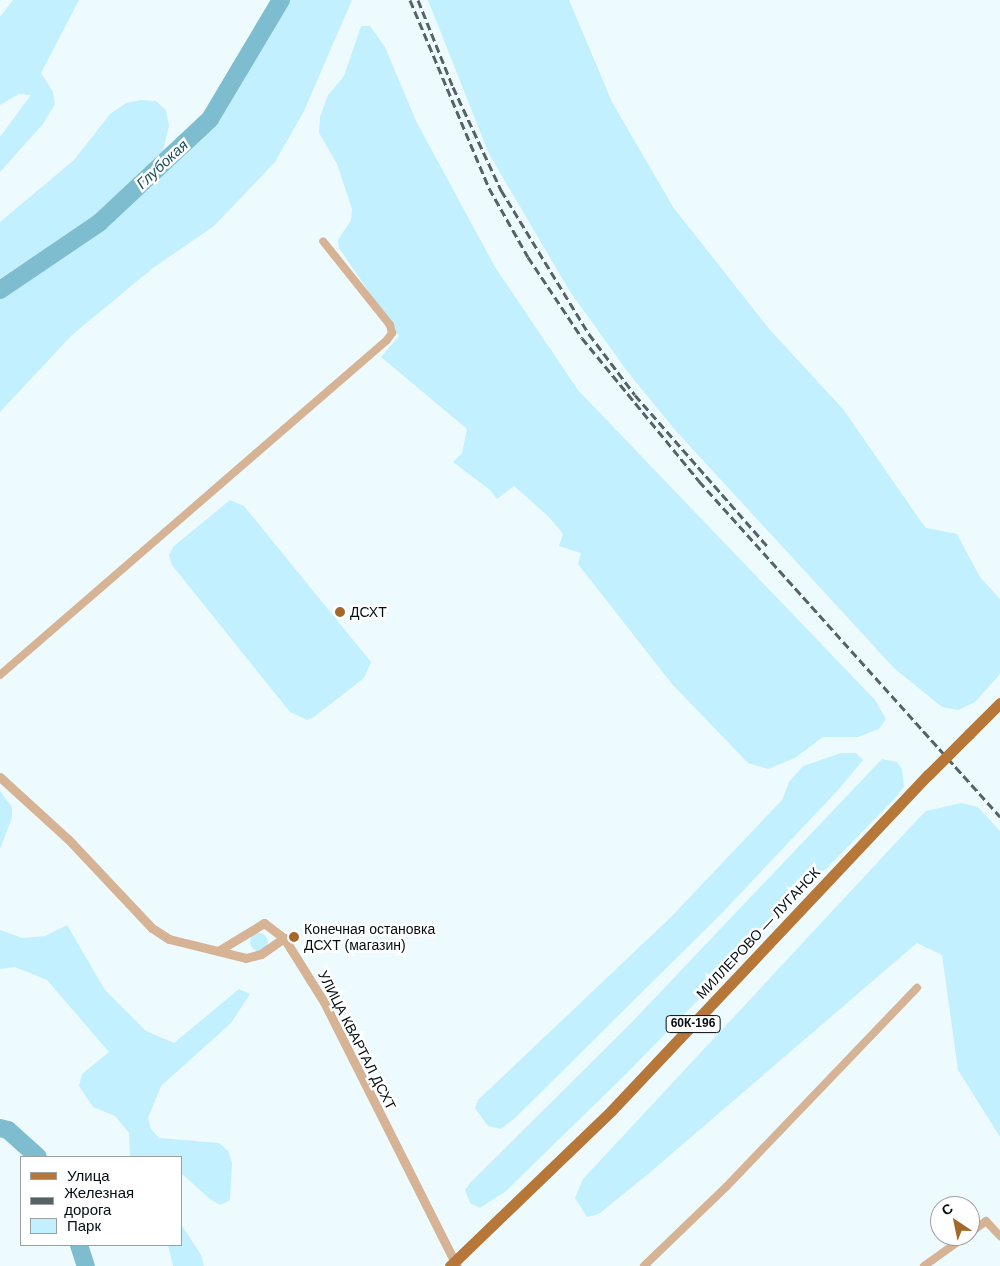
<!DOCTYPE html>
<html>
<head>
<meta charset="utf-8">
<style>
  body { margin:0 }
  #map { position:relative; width:1000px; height:1266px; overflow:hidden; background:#edfbff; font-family:Helvetica,sans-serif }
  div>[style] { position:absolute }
  .green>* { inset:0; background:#c2f0fe }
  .round { border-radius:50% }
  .river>* { height:18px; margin:-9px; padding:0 9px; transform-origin:9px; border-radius:9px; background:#7dbdcf }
  .minor>* { height:8px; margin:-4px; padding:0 4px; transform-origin:4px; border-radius:4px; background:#d6b394 }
  .tertiary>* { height:9px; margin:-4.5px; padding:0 4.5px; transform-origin:4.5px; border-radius:4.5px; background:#d6b394 }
  .primary>* { height:11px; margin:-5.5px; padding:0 5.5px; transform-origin:5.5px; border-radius:5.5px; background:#b67739 }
  .rail>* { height:3px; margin-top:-1.5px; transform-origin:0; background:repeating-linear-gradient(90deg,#566265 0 8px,transparent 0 12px) }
  .primary-bridge>* { height:11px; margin:-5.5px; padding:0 5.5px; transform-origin:5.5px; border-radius:5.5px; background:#b67739 }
  .dots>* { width:14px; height:14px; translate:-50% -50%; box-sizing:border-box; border:2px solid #fff; border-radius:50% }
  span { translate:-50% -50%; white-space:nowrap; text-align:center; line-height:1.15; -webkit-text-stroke:5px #fff; paint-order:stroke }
  .shield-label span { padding:1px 4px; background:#fff; border:1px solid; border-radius:4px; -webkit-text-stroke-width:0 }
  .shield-label { font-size:12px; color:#030e11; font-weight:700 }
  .poi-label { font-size:14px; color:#030e11 }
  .left { translate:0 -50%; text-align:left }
  .street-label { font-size:14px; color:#030e11 }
  .water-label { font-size:15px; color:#184f5d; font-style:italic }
  .legend { position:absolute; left:20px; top:1156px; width:162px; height:90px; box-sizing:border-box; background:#fff; border:1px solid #9a9fa0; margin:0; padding:6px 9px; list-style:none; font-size:15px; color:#030e11 }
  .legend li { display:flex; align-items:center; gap:10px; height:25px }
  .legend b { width:25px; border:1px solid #9a9fa0 }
  .north { position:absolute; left:930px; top:1196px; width:50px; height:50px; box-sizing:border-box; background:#fff; border:1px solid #9a9fa0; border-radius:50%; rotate:326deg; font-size:14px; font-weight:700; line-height:20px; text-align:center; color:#030e11 }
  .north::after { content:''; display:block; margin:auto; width:18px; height:22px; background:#a4682a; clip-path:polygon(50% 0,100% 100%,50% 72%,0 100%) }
</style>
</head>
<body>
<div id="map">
  <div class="green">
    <div style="clip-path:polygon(13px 0,79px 0,41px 73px,53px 92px,55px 104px,43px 124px,0 172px,0 137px,31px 95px,19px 94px,0 105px,0 17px)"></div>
    <div style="clip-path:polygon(285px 0,352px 0,304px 111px,275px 162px,214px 226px,153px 268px,72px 335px,0 412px,0 296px,95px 233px,218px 120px)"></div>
    <div style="clip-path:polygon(428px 0,569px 0,612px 102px,673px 207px,770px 330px,843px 409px,922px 523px,926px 528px,957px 534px,980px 577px,1000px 599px,1000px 674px,975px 702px,958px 710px,942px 707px,894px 668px,675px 430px,627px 371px,569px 290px,489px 154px)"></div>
    <div style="clip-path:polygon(361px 26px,370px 26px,385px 47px,416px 121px,495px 267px,578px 390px,875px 700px,886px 719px,879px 729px,858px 737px,823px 737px,795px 758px,768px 769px,748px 763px,672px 684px,578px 564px,581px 553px,559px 546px,563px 534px,548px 516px,514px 486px,497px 499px,490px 490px,453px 462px,462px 453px,467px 429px,381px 357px,399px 336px,339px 248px,338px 240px,351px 220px,352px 209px,337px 164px,319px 133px,320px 117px,328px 95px,344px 76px)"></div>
    <div style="clip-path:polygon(141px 100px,156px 101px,166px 110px,169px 126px,163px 151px,95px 215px,0 279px,0 222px,74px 160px,110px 114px,126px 103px)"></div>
    <div style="clip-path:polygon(230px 500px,244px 506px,371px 662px,364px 678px,314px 717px,307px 720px,290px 712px,172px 565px,169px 555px,174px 546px)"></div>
    <div style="clip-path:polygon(841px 753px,856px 753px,863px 760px,839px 789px,722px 913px,514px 1119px,501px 1129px,488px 1126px,475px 1108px,478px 1100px,671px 917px,782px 800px,789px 782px,803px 766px)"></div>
    <div style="clip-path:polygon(882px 759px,897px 762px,902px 769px,904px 787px,895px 798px,627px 1073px,506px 1191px,480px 1208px,470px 1203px,465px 1190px,470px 1183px,631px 1023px)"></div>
    <div style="clip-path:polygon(0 791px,12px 807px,12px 818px,0 849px)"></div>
    <div style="clip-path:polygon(961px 803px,978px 807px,1000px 831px,1000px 1137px,958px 1070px,942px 955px,917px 943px,648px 1174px,599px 1214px,587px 1217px,575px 1198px,583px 1179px,917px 820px,926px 811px)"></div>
    <div style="clip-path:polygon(67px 925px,105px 990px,146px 1031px,174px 1043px,239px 989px,250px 994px,231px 1023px,161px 1086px,148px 1118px,151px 1129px,159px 1138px,219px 1143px,228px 1151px,232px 1163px,230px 1200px,220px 1205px,210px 1199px,181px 1173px,181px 1157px,130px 1157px,129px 1133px,115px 1116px,93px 1107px,79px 1086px,82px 1074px,109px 1052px,47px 980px,15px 967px,0 969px,0 930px,22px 938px,45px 936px)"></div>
    <div class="round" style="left:250px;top:933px;width:18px;height:18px"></div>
    <div style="clip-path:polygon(181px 1224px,201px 1255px,204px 1266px,173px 1266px,168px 1245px,181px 1245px)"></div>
  </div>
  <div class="river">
    <div style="left:0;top:290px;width:120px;rotate:-34.1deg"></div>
    <div style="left:99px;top:223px;width:152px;rotate:-43.1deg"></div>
    <div style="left:210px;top:119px;width:139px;rotate:-59.2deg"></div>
    <div style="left:0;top:1128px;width:8px;rotate:14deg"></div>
    <div style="left:8px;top:1130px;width:40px;rotate:42deg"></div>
    <div style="left:79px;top:1245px;width:22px;rotate:72deg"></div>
  </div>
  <div class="minor">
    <div style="left:0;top:675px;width:512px;rotate:-40.88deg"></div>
    <div style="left:387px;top:340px;width:9px;rotate:-54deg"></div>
    <div style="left:392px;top:333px;width:8px;rotate:-104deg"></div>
    <div style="left:390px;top:325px;width:107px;rotate:-128.6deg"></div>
    <div style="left:970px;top:1233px;width:20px;rotate:-37deg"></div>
    <div style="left:986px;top:1221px;width:21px;rotate:47deg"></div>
    <div style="left:644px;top:1266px;width:114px;rotate:-43.9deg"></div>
    <div style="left:726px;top:1187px;width:276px;rotate:-46.2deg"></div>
    <div style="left:924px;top:1266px;width:52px;rotate:-35.5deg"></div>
  </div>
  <div class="tertiary">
    <div style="left:0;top:777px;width:93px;rotate:42.4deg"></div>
    <div style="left:69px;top:840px;width:121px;rotate:46.7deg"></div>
    <div style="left:152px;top:928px;width:20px;rotate:33deg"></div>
    <div style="left:169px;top:939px;width:79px;rotate:13.9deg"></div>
    <div style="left:246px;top:958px;width:16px;rotate:-15deg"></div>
    <div style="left:261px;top:954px;width:28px;rotate:-35deg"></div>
    <div style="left:218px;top:951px;width:54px;rotate:-31.3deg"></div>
    <div style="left:264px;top:923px;width:25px;rotate:37deg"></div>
    <div style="left:284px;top:938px;width:75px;rotate:58deg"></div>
    <div style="left:324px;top:1002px;width:296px;rotate:63.3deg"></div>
  </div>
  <div class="primary">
    <div style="left:969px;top:734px;width:44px;rotate:-45deg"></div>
    <div style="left:450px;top:1266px;width:223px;rotate:-43.9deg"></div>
    <div style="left:611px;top:1111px;width:462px;rotate:-46.7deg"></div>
  </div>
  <div class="rail">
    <div style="left:410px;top:0;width:204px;rotate:67.2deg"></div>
    <div style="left:489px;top:188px;width:79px;rotate:60.5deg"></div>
    <div style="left:528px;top:257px;width:97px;rotate:56.3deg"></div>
    <div style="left:582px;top:338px;width:185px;rotate:50.7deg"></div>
    <div style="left:699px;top:481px;width:451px;rotate:48.1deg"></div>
    <div style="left:418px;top:0;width:94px;rotate:68.1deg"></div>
    <div style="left:453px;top:87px;width:114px;rotate:65deg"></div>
    <div style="left:501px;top:190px;width:169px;rotate:58.6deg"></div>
    <div style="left:589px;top:334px;width:76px;rotate:53deg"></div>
    <div style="left:635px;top:395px;width:202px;rotate:48.8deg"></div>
  </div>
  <div class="primary-bridge">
    <div style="left:928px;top:775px;width:58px;rotate:-45deg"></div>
  </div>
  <div class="dots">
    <div style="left:340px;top:612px;background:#a4682a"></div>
    <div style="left:294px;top:937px;background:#a4682a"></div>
  </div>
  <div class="shield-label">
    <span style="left:693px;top:1024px">60К-196</span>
  </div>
  <div class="poi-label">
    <span class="left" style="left:350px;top:612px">ДСХТ</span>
    <span class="left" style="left:304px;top:937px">Конечная остановка<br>ДСХТ (магазин)</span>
  </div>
  <div class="street-label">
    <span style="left:758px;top:933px;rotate:-47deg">МИЛЛЕРОВО — ЛУГАНСК</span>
    <span style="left:357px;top:1040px;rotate:63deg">УЛИЦА КВАРТАЛ ДСХТ</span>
  </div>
  <div class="water-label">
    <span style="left:162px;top:164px;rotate:-43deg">Глубокая</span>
  </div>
  <ul class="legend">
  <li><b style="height:6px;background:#b67739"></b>Улица</li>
  <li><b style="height:6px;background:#566265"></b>Железная дорога</li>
  <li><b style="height:14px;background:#c2f0fe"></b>Парк</li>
  </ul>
  <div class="north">С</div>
</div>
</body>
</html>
